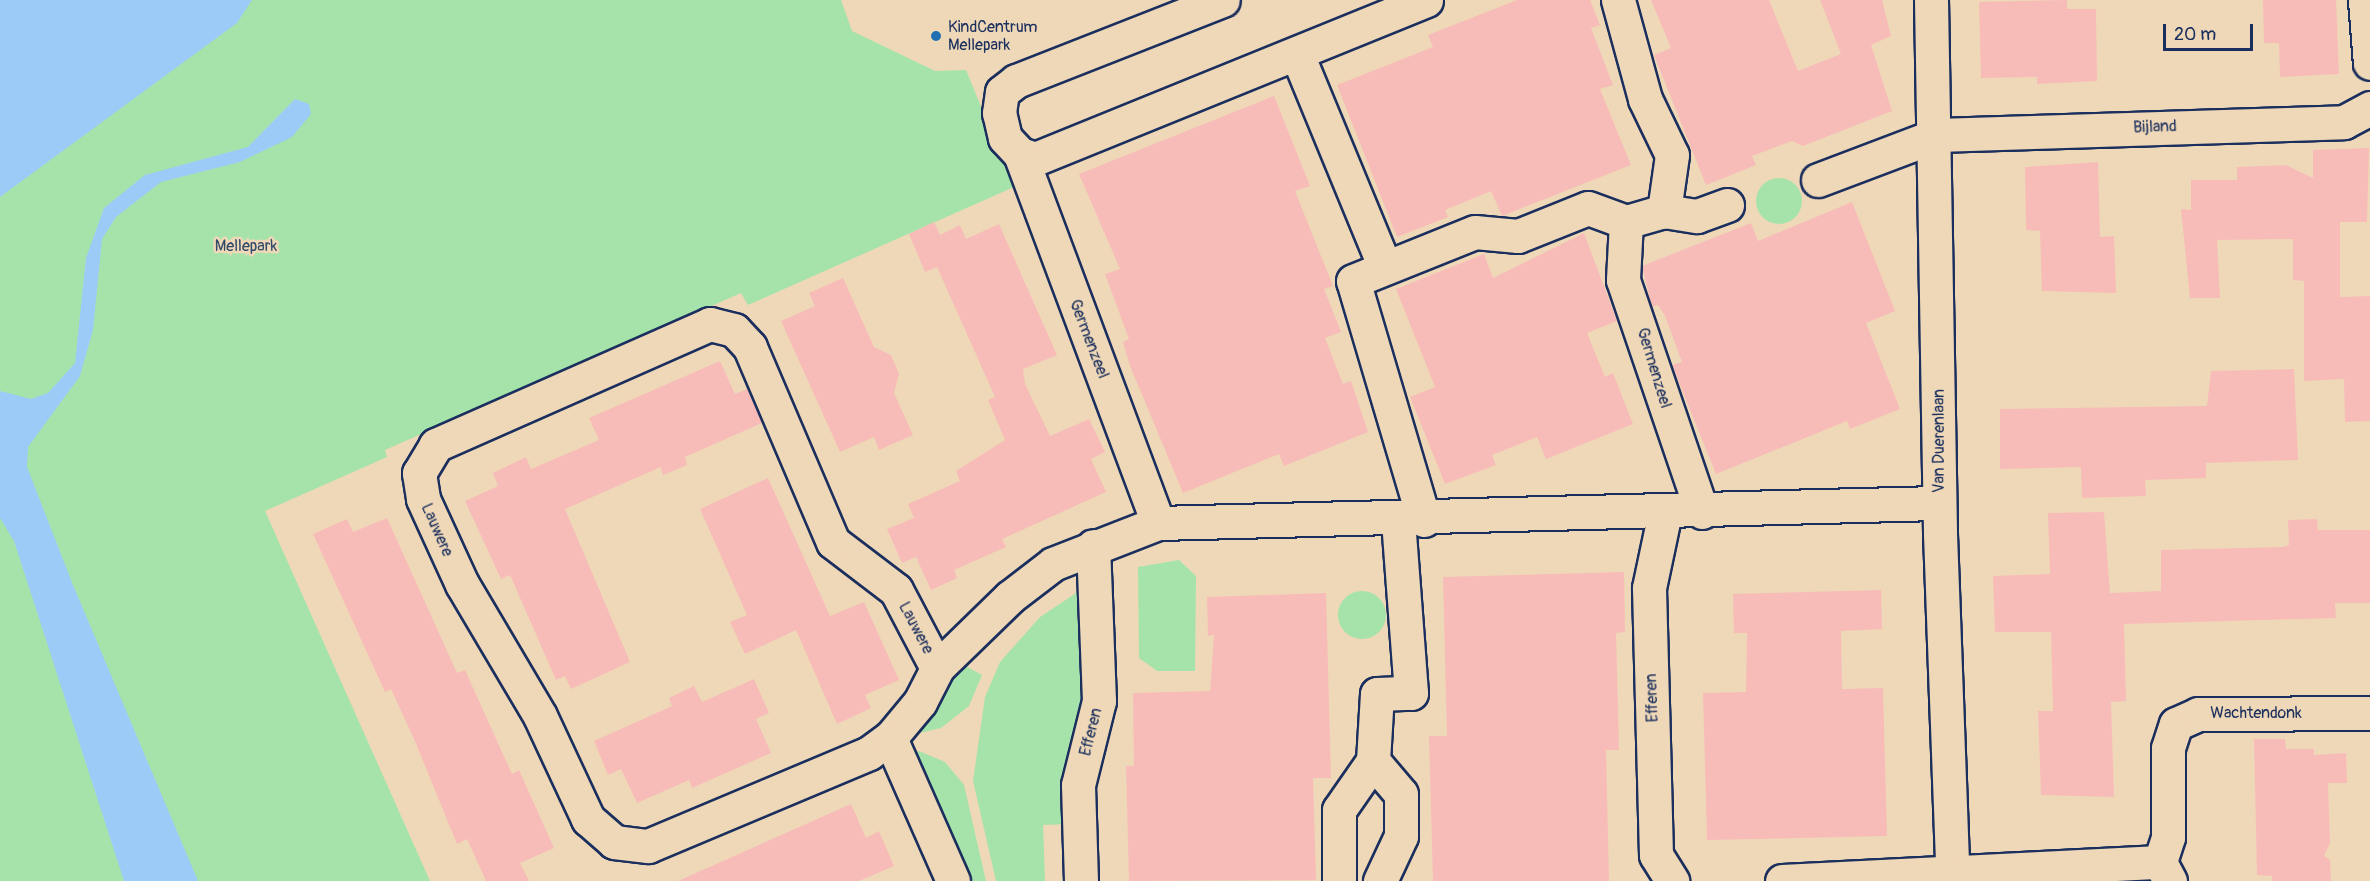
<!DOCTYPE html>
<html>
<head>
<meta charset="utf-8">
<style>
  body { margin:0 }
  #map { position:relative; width:2370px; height:881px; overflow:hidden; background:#efd8b7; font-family:Pangolin,sans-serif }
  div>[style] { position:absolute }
  .green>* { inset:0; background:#a6e3aa }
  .round { border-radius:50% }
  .water>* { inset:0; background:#9dcbf8 }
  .building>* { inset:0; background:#f8bcb8 }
  .roads { filter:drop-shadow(2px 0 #1b2f5e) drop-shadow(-2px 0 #1b2f5e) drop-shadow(0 2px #1b2f5e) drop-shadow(0 -2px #1b2f5e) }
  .minor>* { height:33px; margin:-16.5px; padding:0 16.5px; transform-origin:16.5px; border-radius:16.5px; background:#efd8b7 }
  .dots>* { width:16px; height:16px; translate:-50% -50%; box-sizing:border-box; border:3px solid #efd8b7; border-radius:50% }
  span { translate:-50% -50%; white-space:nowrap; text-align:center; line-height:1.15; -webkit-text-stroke:5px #efd8b7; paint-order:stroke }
  .poi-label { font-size:16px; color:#1b2f5e }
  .left { translate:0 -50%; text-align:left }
  .street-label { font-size:16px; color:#1b2f5e }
  .park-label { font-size:16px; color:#304a69 }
  .scale { position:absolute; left:2163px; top:24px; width:90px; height:27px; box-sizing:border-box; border:3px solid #1b2f5e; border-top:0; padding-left:8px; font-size:18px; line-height:21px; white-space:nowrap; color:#1b2f5e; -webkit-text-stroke:4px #efd8b7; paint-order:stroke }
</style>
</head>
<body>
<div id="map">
  <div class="green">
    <div style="clip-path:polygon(0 0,841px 0,852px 31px,935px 71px,966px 70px,1014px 187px,748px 305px,741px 293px,385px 450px,387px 457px,265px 511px,430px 881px,0 881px)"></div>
    <div class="round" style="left:1756px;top:178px;width:46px;height:46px"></div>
    <div style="clip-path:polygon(1179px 560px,1196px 576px,1195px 671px,1157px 671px,1139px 658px,1138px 567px)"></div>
    <div style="clip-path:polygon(1085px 587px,1089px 686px,1069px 824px,1043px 825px,1045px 881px,996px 881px,973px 781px,985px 697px,1000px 662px,1040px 617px)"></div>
    <div class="round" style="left:1338px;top:591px;width:48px;height:48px"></div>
    <div style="clip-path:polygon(960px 663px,982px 675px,969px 706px,941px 728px,915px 734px)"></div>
    <div style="clip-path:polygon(919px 751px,945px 762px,964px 785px,986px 881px,964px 881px,914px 753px)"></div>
  </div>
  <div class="water">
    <div style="clip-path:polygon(0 0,252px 0,237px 23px,0 197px)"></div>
    <div style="clip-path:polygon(295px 99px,309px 104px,311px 114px,292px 137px,240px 162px,161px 182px,116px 217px,102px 239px,93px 330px,80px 376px,28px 447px,27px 467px,73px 585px,198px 881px,124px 881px,14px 541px,0 518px,0 391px,31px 399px,48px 393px,75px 363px,86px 258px,104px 208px,145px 175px,248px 147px)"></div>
  </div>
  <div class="building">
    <div style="clip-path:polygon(1517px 0,1590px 0,1600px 25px,1591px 28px,1613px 85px,1600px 89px,1631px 165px,1502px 216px,1491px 191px,1445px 210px,1448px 217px,1397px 237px,1337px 85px,1433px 47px,1428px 35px)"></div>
    <div style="clip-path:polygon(1651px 0,1769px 0,1798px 71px,1841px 54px,1820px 0,1882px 0,1891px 36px,1871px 45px,1892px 111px,1803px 146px,1792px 141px,1752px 156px,1756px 165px,1706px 185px,1654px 55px,1671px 48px)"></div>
    <div style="clip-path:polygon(2067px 0,2067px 9px,2096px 9px,2097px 81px,2037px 84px,2037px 77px,1981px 78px,1979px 2px)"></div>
    <div style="clip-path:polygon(2263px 0,2336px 0,2339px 74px,2280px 77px,2279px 43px,2264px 43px)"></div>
    <div style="clip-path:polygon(1274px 96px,1310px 186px,1295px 191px,1333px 286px,1324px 289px,1341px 332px,1325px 338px,1343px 384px,1351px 381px,1368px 432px,1284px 466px,1279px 454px,1183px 493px,1130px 366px,1123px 342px,1129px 339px,1105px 274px,1120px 269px,1079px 174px)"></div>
    <div style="clip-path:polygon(2369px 148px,2367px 222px,2340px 222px,2340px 297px,2370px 296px,2370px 421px,2345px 422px,2344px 379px,2304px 381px,2304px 281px,2293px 280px,2293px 239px,2217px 240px,2220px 298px,2190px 298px,2181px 209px,2191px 210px,2191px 180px,2237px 180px,2237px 167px,2286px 165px,2313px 178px,2313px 150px)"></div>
    <div style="clip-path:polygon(2098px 162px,2100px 237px,2114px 236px,2116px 293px,2042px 291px,2040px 231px,2026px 230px,2025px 167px)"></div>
    <div style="clip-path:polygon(1852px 202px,1895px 311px,1866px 323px,1900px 409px,1850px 429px,1847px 421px,1716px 474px,1672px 365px,1682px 362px,1665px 316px,1658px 305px,1652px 307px,1642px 266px,1751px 223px,1758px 241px)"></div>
    <div style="clip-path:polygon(934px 222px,940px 235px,960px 225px,966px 239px,999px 224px,1057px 355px,1023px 369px,1025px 384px,1050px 436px,1089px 419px,1105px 452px,1091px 459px,1106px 492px,1002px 539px,1006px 547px,954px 570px,957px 578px,931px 590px,916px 557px,902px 563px,887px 529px,914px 518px,908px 504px,960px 481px,956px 471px,1005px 440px,988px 400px,995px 397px,937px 267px,925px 272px,909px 234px)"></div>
    <div style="clip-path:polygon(1584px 233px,1617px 321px,1587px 333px,1605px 377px,1613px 373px,1633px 424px,1546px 459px,1537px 437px,1492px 455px,1496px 465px,1445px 484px,1410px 397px,1435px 387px,1396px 289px,1484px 254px,1493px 278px)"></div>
    <div style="clip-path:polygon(843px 278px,874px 347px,891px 355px,899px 374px,894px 393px,913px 435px,879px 450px,874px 437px,840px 452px,781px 321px,815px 306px,809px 293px)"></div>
    <div style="clip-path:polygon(720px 361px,735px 394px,747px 389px,762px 423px,685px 457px,687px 465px,663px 475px,661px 467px,565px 509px,630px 662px,571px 689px,565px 676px,556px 680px,510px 575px,501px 579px,465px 501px,498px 486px,493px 473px,526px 457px,531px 469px,599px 440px,589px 418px)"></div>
    <div style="clip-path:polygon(2294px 369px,2298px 460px,2206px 463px,2206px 478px,2145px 480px,2146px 496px,2082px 498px,2081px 467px,2000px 469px,2000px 409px,2207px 406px,2211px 371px)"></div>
    <div style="clip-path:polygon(768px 478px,830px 616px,864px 602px,899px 680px,865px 695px,871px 708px,837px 724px,796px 630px,745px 654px,730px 622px,747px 615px,700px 509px)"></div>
    <div style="clip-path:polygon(2104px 512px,2110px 593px,2161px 591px,2161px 550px,2283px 547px,2289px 545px,2288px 520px,2317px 519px,2318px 530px,2370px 530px,2370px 603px,2335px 603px,2336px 618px,2124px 624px,2126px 701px,2111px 702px,2114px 797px,2041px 795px,2038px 711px,2053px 711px,2051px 632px,1995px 632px,1993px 576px,2050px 574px,2048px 513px)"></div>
    <div style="clip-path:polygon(387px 518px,457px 673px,465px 670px,512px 774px,519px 770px,554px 848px,520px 863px,529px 881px,486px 881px,467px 839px,457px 844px,414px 739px,391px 689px,385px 692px,313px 534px,347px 519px,353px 532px)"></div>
    <div style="clip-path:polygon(1624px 572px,1625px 632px,1616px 633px,1619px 750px,1606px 750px,1609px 881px,1433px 881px,1429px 736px,1447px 736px,1443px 577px)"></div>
    <div style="clip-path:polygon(1881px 590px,1882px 629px,1841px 631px,1842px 689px,1883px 688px,1887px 836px,1707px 840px,1703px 693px,1746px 692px,1747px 633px,1734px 633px,1733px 594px)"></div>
    <div style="clip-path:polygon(1326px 593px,1331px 778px,1313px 778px,1316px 880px,1129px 881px,1126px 766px,1134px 766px,1133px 693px,1210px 691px,1214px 635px,1208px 636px,1207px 597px)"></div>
    <div style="clip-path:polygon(754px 679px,769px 713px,756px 719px,771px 753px,692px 788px,689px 780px,637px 803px,621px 769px,608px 775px,594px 741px,672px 706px,669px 698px,694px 686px,702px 702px)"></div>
    <div style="clip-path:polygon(2254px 739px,2285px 739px,2286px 749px,2314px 749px,2314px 755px,2346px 753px,2347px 783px,2328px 783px,2330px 843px,2324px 856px,2330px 860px,2331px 881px,2272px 881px,2272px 876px,2257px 875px)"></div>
    <div style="clip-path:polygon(851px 804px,866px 838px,879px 831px,894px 866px,859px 881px,678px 881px)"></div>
  </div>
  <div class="roads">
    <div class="minor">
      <div style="left:1618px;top:0;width:103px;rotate:74.7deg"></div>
      <div style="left:1645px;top:99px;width:62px;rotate:64.3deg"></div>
      <div style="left:1672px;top:155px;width:57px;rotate:98.1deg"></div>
      <div style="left:1931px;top:0;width:534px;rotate:89.03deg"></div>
      <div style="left:1940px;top:534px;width:347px;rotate:87.9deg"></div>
      <div style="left:2365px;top:0;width:63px;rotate:85.5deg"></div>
      <div style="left:1297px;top:54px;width:230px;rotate:67.6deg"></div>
      <div style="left:1020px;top:154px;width:16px;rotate:18deg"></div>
      <div style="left:1035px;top:159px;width:422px;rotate:-22.1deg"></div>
      <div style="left:1818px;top:180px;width:127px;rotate:-20.7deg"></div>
      <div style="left:1937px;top:135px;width:407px;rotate:-1.8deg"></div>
      <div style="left:2344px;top:122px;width:30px;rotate:-28deg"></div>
      <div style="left:1626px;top:222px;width:58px;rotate:93deg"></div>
      <div style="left:1623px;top:280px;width:245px;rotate:71.2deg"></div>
      <div style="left:1665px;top:512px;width:78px;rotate:101.9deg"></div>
      <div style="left:1649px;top:588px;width:267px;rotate:88.5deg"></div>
      <div style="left:1656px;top:855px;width:31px;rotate:58deg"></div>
      <div style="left:1424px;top:520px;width:249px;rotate:-106.5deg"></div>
      <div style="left:1353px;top:281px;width:131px;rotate:-21.9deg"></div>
      <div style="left:1475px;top:232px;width:43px;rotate:5.3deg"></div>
      <div style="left:1518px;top:236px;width:75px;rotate:-21.8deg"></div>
      <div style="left:1588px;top:208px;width:40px;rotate:20.2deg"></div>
      <div style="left:1626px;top:222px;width:40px;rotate:-16deg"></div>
      <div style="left:1664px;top:211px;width:33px;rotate:9deg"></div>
      <div style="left:1697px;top:216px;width:32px;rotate:-20deg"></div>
      <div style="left:1158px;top:523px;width:394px;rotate:-110.5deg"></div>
      <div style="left:1020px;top:154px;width:22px;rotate:-133deg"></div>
      <div style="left:1005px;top:138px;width:26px;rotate:-103deg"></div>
      <div style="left:999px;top:113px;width:21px;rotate:-82deg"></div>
      <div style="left:1002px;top:92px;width:18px;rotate:-38deg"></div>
      <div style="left:1016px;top:81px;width:222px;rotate:-21.4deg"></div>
      <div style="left:937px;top:668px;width:88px;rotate:-117.7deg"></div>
      <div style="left:896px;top:590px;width:79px;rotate:-142.7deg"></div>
      <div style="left:833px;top:542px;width:212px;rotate:-113.1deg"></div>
      <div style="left:750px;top:347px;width:23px;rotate:-133deg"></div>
      <div style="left:734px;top:330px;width:25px;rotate:-166deg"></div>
      <div style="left:710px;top:324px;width:300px;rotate:156.2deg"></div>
      <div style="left:436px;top:445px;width:33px;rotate:121deg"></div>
      <div style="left:419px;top:473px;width:26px;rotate:81deg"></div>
      <div style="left:423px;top:499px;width:94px;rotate:65.4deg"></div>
      <div style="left:462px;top:584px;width:153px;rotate:59.4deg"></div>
      <div style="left:540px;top:716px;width:114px;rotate:65deg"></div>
      <div style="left:588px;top:819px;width:35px;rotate:41deg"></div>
      <div style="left:614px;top:842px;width:34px;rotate:7deg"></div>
      <div style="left:648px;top:846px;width:240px;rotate:-22.8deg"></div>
      <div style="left:869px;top:753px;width:26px;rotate:-36deg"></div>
      <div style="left:890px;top:738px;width:47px;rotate:-50.2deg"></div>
      <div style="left:920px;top:702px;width:38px;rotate:-63deg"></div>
      <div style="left:937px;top:668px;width:102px;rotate:-44.2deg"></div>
      <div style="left:1010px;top:597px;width:54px;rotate:-37.5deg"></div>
      <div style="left:1053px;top:564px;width:113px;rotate:-21.3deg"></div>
      <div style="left:1158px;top:523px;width:781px;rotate:-1.47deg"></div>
      <div style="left:890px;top:738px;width:156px;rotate:66.2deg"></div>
      <div style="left:1373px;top:761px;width:43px;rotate:49.7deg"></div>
      <div style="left:1401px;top:794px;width:42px;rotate:90deg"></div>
      <div style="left:1401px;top:836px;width:50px;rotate:115deg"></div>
      <div style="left:1081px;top:881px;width:96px;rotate:-91.8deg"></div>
      <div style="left:1078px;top:785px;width:87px;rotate:-76deg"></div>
      <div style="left:1099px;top:701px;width:155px;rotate:-92.2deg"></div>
      <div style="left:1339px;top:881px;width:71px;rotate:-90deg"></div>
      <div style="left:1339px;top:810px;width:60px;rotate:-55.2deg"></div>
      <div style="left:1373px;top:761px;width:67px;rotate:-86.6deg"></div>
      <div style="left:1377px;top:694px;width:34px;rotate:-2deg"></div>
      <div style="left:1411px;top:693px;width:173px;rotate:-94.3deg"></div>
      <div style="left:1782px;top:881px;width:378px;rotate:-2.9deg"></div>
      <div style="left:2170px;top:881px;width:21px;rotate:-118deg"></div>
      <div style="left:2160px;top:862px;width:26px;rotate:-72deg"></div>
      <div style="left:2168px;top:837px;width:89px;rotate:-90deg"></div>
      <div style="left:2168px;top:748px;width:25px;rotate:-72deg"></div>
      <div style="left:2176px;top:724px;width:24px;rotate:-24deg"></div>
      <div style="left:2198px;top:714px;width:172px;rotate:-0.3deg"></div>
    </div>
  </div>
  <div class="dots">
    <div style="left:936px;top:36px;background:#1f6fb2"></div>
  </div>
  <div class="poi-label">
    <span class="left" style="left:948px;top:36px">KindCentrum<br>Mellepark</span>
  </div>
  <div class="street-label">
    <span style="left:2155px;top:127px;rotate:-2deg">Bijland</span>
    <span style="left:1089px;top:339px;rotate:69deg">Germenzeel</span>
    <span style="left:1654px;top:368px;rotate:73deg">Germenzeel</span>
    <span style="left:1939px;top:441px;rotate:-90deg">Van Duerenlaan</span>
    <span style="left:437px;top:530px;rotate:66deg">Lauwere</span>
    <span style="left:916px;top:628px;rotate:62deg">Lauwere</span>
    <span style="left:1652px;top:698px;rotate:-92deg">Efferen</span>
    <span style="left:2256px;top:713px">Wachtendonk</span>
    <span style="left:1091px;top:732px;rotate:-76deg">Efferen</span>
  </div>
  <div class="park-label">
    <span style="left:246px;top:246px">Mellepark</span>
  </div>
  <div class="scale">20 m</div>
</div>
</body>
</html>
